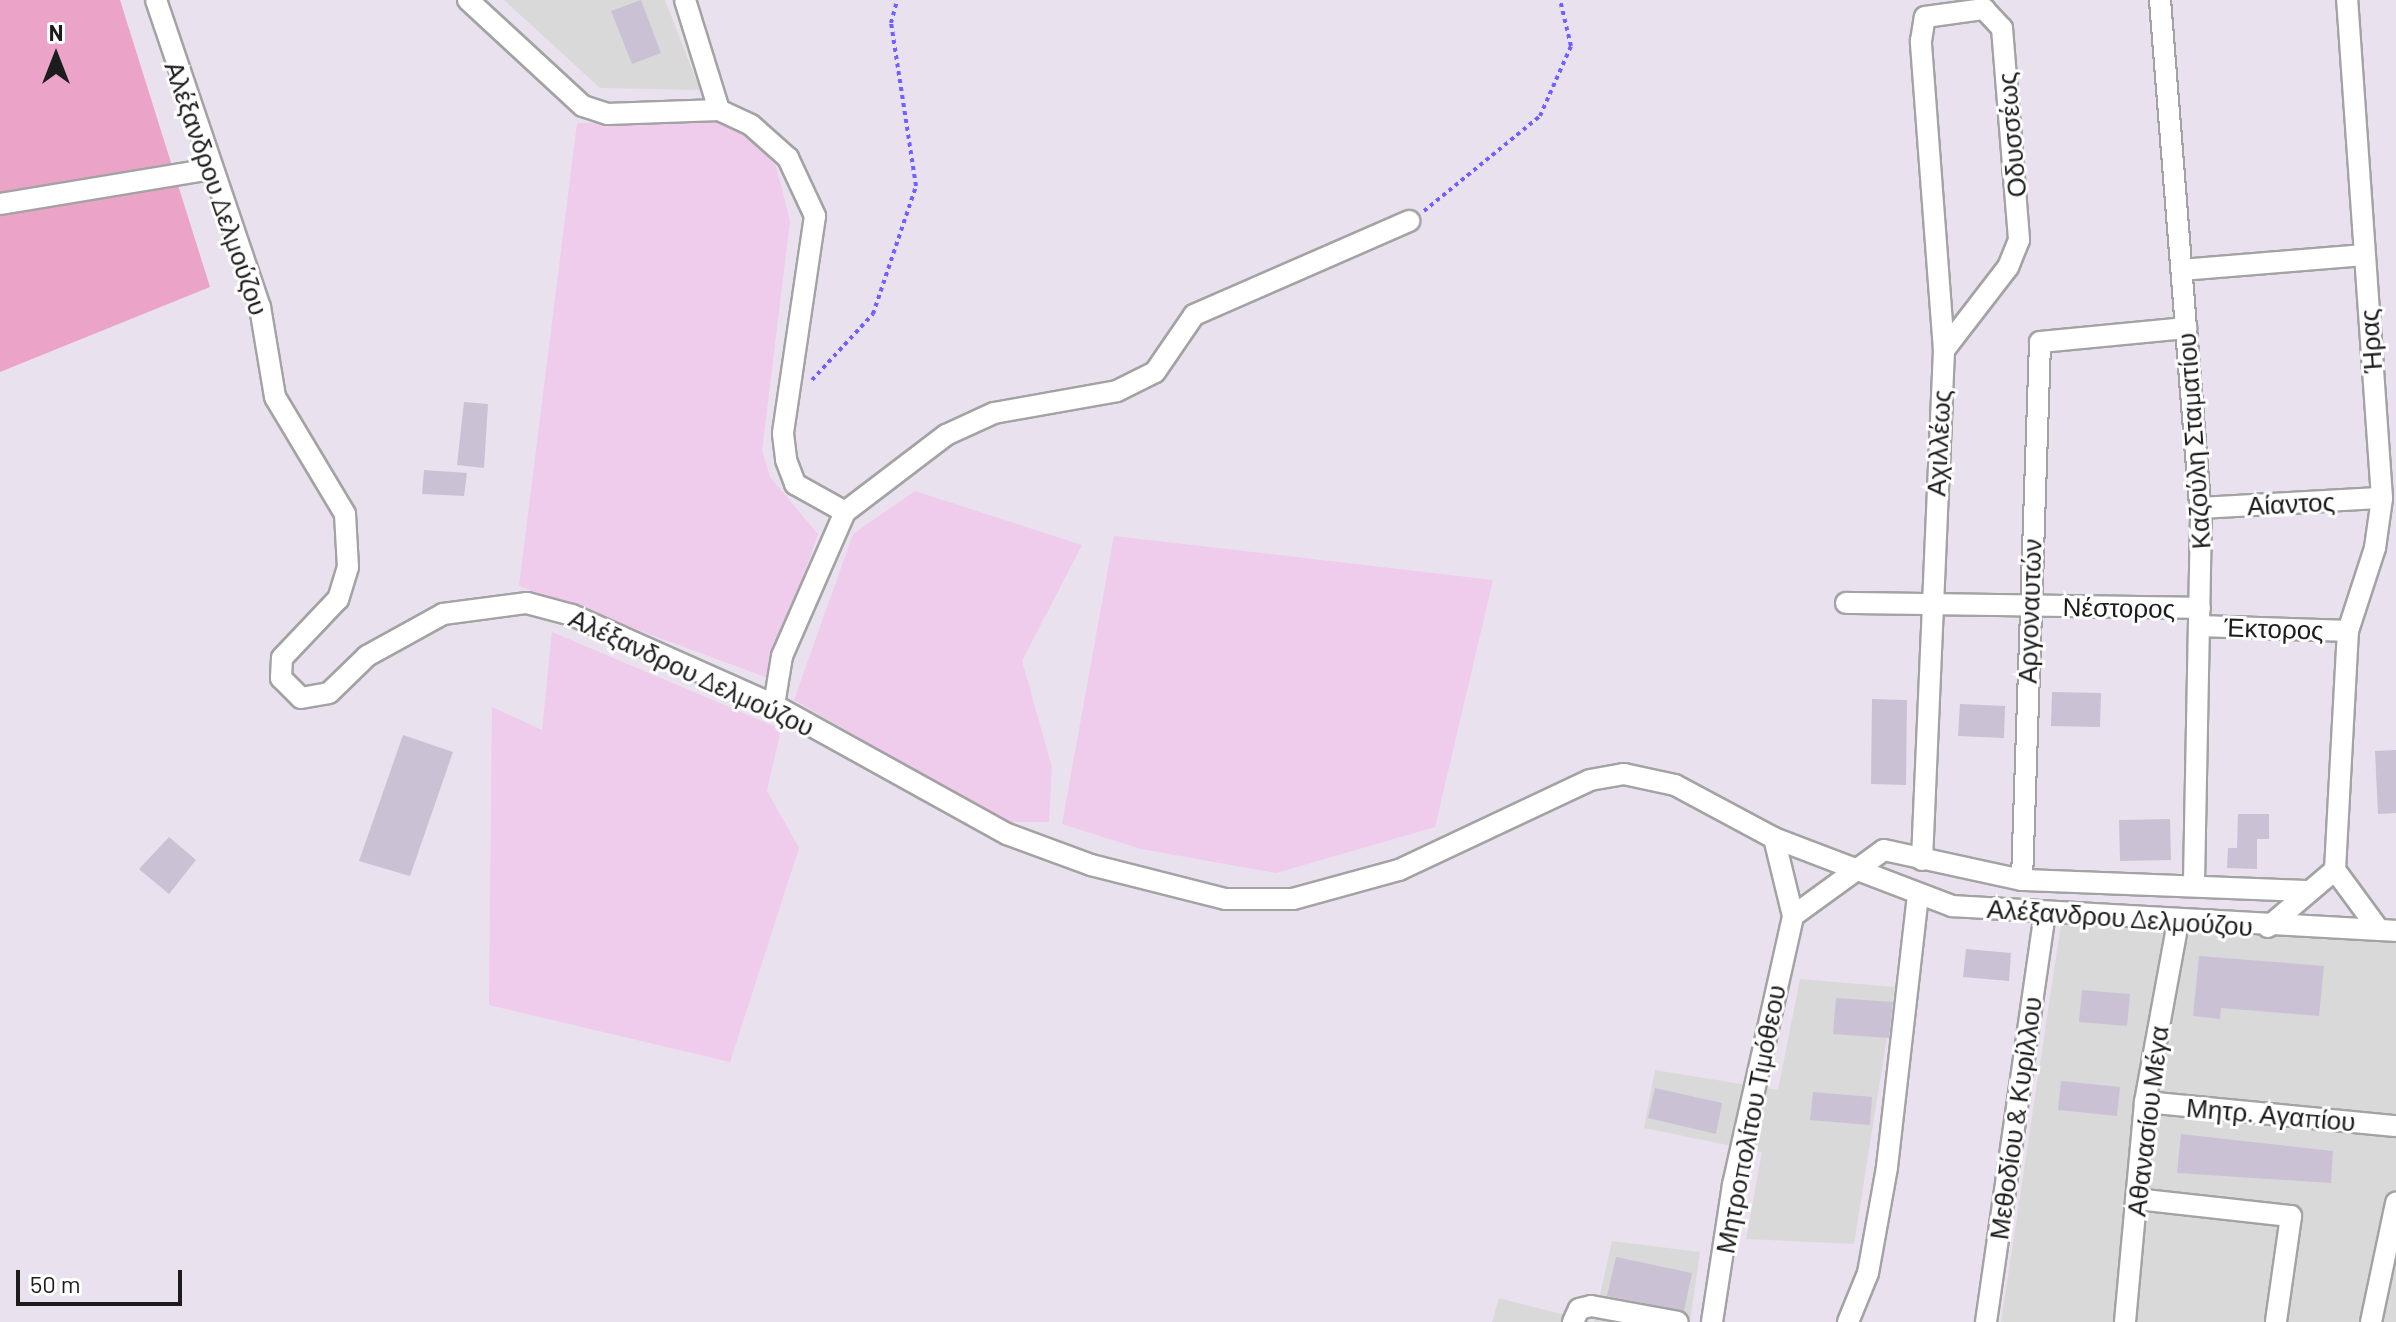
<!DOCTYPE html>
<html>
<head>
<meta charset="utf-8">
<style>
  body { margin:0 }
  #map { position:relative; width:2396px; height:1322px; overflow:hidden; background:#eae1ee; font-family:Barlow,sans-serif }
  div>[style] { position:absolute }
  .residential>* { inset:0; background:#d9d9da }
  .farmland>* { inset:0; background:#efcbec }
  .grass>* { inset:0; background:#eca3c8 }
  .building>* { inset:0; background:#cac1d5 }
  .path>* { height:4px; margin-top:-2px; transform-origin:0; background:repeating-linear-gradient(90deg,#7061ff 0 4px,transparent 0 8px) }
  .roads { filter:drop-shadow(2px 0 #a3a3a3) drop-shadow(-2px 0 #a3a3a3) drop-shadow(0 2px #a3a3a3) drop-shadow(0 -2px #a3a3a3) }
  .minor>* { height:20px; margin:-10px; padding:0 10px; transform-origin:10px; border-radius:10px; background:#fff }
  span { translate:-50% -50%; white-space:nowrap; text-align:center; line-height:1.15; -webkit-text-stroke:6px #fff; paint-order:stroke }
  .street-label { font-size:26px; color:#1c1c1c }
  .north { position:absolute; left:16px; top:16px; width:80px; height:80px; -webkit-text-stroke:6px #fff; paint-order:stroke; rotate:0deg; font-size:22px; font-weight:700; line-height:32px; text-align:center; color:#1c1c1c }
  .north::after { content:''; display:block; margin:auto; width:28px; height:36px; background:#1c1c1c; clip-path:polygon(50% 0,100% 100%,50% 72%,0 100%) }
  .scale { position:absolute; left:16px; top:1270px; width:166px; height:36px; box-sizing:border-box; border:4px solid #1c1c1c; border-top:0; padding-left:10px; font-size:24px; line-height:28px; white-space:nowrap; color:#1c1c1c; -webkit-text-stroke:6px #fff; paint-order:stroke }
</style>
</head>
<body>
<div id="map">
  <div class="residential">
    <div style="clip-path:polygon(504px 0,665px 0,700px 90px,600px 88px)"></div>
    <div style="clip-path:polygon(2061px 924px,2396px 940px,2396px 1322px,2001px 1322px)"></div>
    <div style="clip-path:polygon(1800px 979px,1895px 987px,1854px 1244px,1746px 1239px,1762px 1152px,1644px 1128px,1655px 1070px,1778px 1090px)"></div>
    <div style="clip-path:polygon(1612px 1241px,1700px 1252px,1690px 1322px,1594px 1322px)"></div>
    <div style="clip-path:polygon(1499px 1298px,1593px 1322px,1492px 1322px)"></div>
  </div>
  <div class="farmland">
    <div style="clip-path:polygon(719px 122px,749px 137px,776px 166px,790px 221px,762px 451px,770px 477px,818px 534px,768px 678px,519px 586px,577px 123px)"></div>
    <div style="clip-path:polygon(915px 491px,1082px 545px,1022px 661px,1052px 767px,1049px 822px,1004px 822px,794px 700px,853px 534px)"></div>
    <div style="clip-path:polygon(1114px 536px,1493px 580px,1435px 827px,1276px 873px,1141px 849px,1062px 824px)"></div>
    <div style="clip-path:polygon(552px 632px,781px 729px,767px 791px,799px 848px,730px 1062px,489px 1005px,492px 707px,542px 730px)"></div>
  </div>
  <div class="grass">
    <div style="clip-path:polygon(0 0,120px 0,210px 287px,0 372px)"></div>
  </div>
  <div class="building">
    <div style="clip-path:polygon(641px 0,661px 53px,632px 64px,611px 11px)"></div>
    <div style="clip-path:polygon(464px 402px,488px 404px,484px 468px,457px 465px)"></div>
    <div style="clip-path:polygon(424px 470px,467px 473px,464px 496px,422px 494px)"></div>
    <div style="clip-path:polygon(2052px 692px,2101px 693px,2100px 727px,2051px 726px)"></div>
    <div style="clip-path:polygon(1872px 699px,1907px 700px,1906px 785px,1871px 784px)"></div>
    <div style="clip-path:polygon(1960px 704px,2005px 706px,2004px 738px,1958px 736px)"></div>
    <div style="clip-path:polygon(403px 735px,453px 752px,410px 876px,359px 861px)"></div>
    <div style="clip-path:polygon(2396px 750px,2396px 813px,2378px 814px,2375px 751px)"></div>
    <div style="clip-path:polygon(2238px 814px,2269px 814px,2269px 839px,2257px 839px,2257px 869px,2227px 868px,2228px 848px,2237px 848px)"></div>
    <div style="clip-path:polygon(2170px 819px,2171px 860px,2120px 861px,2119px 820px)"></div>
    <div style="clip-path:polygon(169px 837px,196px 860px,169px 894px,139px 869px)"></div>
    <div style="clip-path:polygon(1966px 949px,2011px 953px,2009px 981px,1963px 977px)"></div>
    <div style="clip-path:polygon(2199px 956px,2324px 966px,2319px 1016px,2221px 1008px,2220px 1019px,2193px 1016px)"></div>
    <div style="clip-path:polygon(2082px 990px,2130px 994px,2127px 1026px,2079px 1022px)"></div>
    <div style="clip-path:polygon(1836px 998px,1893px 1002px,1889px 1038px,1833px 1034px)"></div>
    <div style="clip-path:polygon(2061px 1081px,2120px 1087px,2117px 1116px,2058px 1110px)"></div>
    <div style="clip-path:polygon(1655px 1088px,1722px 1103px,1716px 1134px,1648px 1118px)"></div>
    <div style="clip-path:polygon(1813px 1092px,1872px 1097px,1870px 1125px,1810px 1120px)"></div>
    <div style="clip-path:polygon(2181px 1134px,2333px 1151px,2331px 1183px,2177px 1173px)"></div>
    <div style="clip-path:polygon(1616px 1257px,1692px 1273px,1684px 1311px,1607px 1296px)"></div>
  </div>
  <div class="path">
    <div style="left:1424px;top:211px;width:150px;rotate:-39.3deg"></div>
    <div style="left:1540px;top:116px;width:77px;rotate:-66.1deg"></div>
    <div style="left:1571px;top:46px;width:47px;rotate:-103.4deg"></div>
    <div style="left:812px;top:380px;width:90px;rotate:-47.3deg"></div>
    <div style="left:873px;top:314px;width:135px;rotate:-71.4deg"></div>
    <div style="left:916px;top:186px;width:165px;rotate:-98.7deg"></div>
    <div style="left:891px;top:23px;width:24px;rotate:-75deg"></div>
  </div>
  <div class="roads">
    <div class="minor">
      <div style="left:156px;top:0;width:324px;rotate:71.3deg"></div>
      <div style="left:260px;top:307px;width:91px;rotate:80.5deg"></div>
      <div style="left:275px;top:397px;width:136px;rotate:59.1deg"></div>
      <div style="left:345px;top:514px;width:53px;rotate:86.8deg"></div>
      <div style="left:348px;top:567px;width:34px;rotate:107deg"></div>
      <div style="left:338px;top:599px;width:81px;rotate:133.5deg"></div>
      <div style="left:282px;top:658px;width:20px;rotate:93deg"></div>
      <div style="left:281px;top:678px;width:28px;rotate:45deg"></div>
      <div style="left:301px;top:698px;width:28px;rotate:-10deg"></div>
      <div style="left:329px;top:693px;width:53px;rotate:-44.2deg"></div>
      <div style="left:367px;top:656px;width:87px;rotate:-28.9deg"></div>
      <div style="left:443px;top:614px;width:85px;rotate:-7.5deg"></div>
      <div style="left:527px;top:603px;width:47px;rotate:14.9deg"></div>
      <div style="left:572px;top:615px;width:221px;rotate:24deg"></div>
      <div style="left:774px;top:705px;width:266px;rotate:29deg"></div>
      <div style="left:1007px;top:834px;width:90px;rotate:20.3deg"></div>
      <div style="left:1091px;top:865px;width:138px;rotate:14.2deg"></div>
      <div style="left:1225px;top:899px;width:68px"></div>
      <div style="left:1293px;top:899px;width:110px;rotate:-15.3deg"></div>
      <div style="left:1399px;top:870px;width:211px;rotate:-25.2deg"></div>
      <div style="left:1590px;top:780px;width:35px;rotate:-10deg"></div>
      <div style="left:1624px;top:774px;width:52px;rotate:12.2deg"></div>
      <div style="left:1675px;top:785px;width:112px;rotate:28.2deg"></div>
      <div style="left:1774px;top:838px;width:191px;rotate:20.9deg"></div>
      <div style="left:1952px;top:906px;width:445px;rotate:3.2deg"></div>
      <div style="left:468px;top:0;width:156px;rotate:42.7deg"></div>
      <div style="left:583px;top:106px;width:25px;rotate:18deg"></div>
      <div style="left:607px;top:114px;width:112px;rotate:-2deg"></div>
      <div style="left:719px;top:110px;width:35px;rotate:25deg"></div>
      <div style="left:751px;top:125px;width:50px;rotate:41.7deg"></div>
      <div style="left:788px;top:158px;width:64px;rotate:65deg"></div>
      <div style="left:815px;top:216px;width:220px;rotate:98.4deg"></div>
      <div style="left:783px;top:434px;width:26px;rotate:83deg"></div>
      <div style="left:786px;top:460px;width:26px;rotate:69deg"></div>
      <div style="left:795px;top:484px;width:57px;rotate:29.2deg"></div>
      <div style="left:685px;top:0;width:115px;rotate:72.8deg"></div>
      <div style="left:2160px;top:0;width:519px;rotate:85.47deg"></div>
      <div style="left:2201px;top:517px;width:367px;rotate:91.1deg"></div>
      <div style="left:0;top:204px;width:214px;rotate:-9.4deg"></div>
      <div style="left:2182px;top:270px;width:182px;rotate:-4.7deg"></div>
      <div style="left:2201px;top:508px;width:181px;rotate:-3.2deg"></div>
      <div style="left:1846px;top:603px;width:354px;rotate:0.8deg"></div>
      <div style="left:2201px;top:626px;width:147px;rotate:1.9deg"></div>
      <div style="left:774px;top:705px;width:50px;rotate:-80.7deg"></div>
      <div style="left:782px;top:656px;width:157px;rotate:-66.4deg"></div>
      <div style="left:845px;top:512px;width:127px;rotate:-37.3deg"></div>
      <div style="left:946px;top:435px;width:53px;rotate:-24.6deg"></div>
      <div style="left:994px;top:413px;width:125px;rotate:-10.1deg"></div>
      <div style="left:1117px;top:391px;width:42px;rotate:-26.6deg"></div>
      <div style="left:1155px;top:372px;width:69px;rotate:-55.6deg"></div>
      <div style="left:1194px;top:315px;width:235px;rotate:-23.6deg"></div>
      <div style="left:1774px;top:838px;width:80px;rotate:76.3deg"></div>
      <div style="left:1793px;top:916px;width:112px;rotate:-36deg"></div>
      <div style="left:1884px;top:850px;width:141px;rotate:12.3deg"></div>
      <div style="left:2022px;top:880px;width:287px;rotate:2.2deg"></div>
      <div style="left:1922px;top:860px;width:510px;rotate:-87.53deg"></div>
      <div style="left:1944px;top:350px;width:310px;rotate:-94.3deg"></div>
      <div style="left:1921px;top:41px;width:24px;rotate:-81deg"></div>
      <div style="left:1925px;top:17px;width:60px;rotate:-7.7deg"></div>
      <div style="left:1984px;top:9px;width:26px;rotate:47deg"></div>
      <div style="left:2002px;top:28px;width:213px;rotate:85.4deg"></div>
      <div style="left:2019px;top:240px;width:29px;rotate:112deg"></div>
      <div style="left:2008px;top:267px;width:105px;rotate:127.6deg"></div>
      <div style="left:2335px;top:870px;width:239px;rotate:-86.9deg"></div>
      <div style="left:2348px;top:631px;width:87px;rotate:-72deg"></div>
      <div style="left:2375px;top:548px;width:50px;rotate:-82deg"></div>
      <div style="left:2382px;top:498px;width:499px;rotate:-94deg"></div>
      <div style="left:2022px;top:880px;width:538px;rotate:-88.08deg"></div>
      <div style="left:2040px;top:342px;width:147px;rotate:-5.5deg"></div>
      <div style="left:2268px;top:927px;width:88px;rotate:-40.4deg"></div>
      <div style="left:2335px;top:870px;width:74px;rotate:53.7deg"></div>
      <div style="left:2145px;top:1102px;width:252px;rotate:5.5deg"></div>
      <div style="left:2136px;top:1199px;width:156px;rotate:6.3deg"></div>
      <div style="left:2291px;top:1216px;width:107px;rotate:98.1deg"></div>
      <div style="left:1573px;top:1322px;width:14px;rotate:-65deg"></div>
      <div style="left:1579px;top:1309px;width:12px;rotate:-14deg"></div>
      <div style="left:1591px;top:1306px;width:88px;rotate:10.4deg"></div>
      <div style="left:1712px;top:1322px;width:139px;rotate:-81.3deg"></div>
      <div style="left:1733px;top:1185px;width:276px;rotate:-77.4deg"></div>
      <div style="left:1848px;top:1322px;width:53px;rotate:-67.8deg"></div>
      <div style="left:1868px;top:1273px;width:108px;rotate:-79.8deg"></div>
      <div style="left:1887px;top:1167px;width:273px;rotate:-83.5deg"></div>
      <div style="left:1986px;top:1322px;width:413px;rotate:-81.8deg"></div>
      <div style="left:2125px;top:1322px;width:221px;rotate:-84.8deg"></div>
      <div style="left:2145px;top:1102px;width:183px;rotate:-79.6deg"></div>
      <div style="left:2371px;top:1322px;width:122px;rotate:-78.1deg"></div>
    </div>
  </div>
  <div class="street-label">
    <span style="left:2011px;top:135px;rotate:-95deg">Οδυσσέως</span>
    <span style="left:217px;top:188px;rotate:71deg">Αλέξανδρου Δελμούζου</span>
    <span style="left:2370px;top:341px;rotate:-94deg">Ήρας</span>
    <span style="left:2193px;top:441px;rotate:-94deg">Καζούλη Σταματίου</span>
    <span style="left:1938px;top:443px;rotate:-87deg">Αχιλλέως</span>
    <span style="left:2291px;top:503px;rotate:-3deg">Αίαντος</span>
    <span style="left:2119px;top:607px;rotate:1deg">Νέστορος</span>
    <span style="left:2029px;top:611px;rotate:-88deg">Αργοναυτών</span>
    <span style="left:2274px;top:628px;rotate:2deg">Έκτορος</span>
    <span style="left:692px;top:672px;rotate:25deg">Αλέξανδρου Δελμούζου</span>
    <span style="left:2120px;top:917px;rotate:4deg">Αλέξανδρου Δελμούζου</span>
    <span style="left:2271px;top:1114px;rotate:5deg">Μητρ. Αγαπίου</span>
    <span style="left:2015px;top:1118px;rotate:-82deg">Μεθοδίου &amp; Κυρίλλου</span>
    <span style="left:1750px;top:1119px;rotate:-79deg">Μητροπολίτου Τιμόθεου</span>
    <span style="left:2147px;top:1121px;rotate:-83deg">Αθανασίου Μέγα</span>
  </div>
  <div class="north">N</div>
  <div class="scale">50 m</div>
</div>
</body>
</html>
